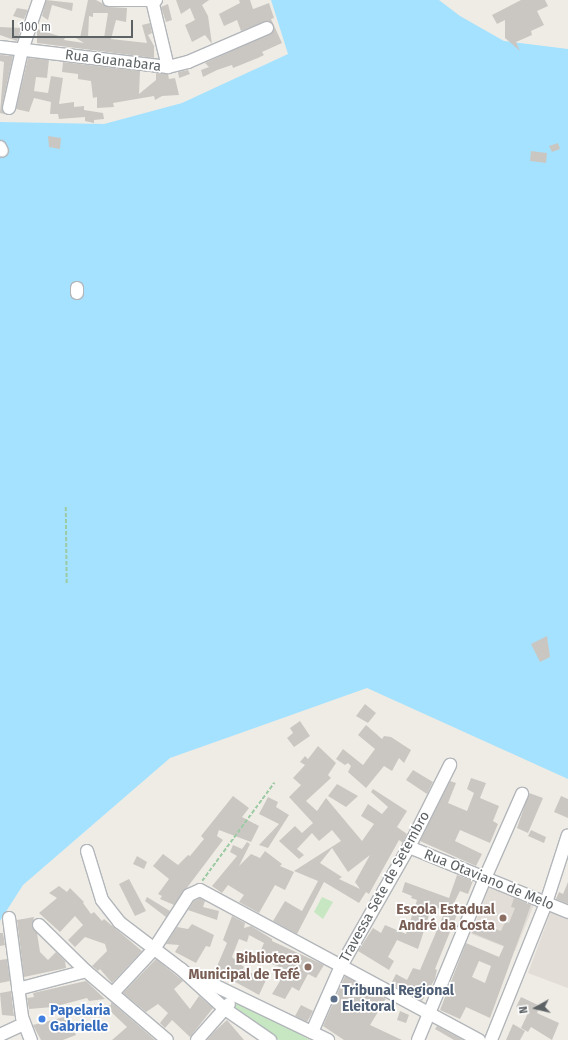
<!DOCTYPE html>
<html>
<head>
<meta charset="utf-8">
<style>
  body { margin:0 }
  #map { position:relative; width:568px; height:1040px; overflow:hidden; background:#efece5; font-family:"Fira Sans",sans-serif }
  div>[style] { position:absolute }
  .education>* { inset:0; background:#e2ddd6 }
  .green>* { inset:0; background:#c6e7c2 }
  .water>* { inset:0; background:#a5e2ff }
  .building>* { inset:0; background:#cac7c2 }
  .path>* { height:1.5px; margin-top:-0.75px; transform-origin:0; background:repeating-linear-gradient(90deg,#9ccaa3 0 4px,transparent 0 6px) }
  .roads { filter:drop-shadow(1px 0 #b2b6ba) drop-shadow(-1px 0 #b2b6ba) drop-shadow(0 1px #b2b6ba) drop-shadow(0 -1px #b2b6ba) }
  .minor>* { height:12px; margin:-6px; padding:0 6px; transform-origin:6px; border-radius:6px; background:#fff }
  .dots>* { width:11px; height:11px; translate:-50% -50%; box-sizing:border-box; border:2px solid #fff; border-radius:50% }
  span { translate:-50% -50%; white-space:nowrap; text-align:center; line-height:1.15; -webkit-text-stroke:3.5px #fff; paint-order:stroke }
  .street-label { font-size:14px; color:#5d6265 }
  .education-label { font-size:14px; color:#785e54; font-weight:700 }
  .right { translate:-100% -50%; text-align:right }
  .service-label { font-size:14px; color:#4e5e75; font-weight:700 }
  .left { translate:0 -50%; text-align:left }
  .shop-label { font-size:14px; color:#366cbe; font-weight:700 }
  .north { position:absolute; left:516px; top:988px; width:40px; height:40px; -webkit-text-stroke:3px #fff; paint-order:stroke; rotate:262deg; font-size:11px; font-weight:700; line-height:16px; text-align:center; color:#5d6265 }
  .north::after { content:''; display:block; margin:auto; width:14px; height:18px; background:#5d6265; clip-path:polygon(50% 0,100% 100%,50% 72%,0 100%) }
  .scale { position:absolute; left:12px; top:20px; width:121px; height:18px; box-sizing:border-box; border:2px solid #5d6265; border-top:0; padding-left:5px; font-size:12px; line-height:14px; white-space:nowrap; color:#5d6265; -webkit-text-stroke:3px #fff; paint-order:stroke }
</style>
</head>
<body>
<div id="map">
  <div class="education">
    <div style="clip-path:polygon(490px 885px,535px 902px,515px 951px,471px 934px)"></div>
    <div style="clip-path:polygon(551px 911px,568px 917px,568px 988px,528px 973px)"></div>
  </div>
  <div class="green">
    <div style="clip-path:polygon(322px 897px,333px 902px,323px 919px,314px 912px)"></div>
    <div style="clip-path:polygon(238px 1000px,310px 1040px,279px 1040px,235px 1007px)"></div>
  </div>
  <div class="water">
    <div style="clip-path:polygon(271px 0,439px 0,460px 16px,504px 41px,568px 49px,568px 779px,367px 688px,170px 758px,23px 885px,0 921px,0 122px,104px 124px,182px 103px,288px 54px)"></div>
  </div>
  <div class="building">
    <div style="clip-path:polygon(46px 0,73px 3px,72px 11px,52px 5px,48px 20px,42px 16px)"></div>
    <div style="clip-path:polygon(evenodd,88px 0,96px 0,109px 7px,127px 8px,126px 22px,116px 20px,111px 39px,147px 43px,142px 25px,150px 23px,152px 33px,148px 35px,154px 46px,154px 58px,37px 43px,37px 29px,65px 38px,64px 40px,84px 43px,76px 38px,80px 38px,88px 0,93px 13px,108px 13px,104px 38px,88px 38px,89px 16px,93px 17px,93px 13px)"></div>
    <div style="clip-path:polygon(176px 0,209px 0,202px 5px,208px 16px,212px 44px,205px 35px,192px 42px,185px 25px,195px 20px,190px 8px,181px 14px)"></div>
    <div style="clip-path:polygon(239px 0,250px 0,253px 9px,269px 3px,274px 18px,271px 19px,282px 43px,262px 52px,264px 55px,258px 58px,233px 68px,232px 65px,217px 70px,203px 77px,201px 70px,209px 67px,205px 63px,273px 32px,274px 25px,268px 21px,241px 31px,237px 20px,224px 26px,219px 14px,240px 3px)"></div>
    <div style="clip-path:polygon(521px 0,545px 0,548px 6px,537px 11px,544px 25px,531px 31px,532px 35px,516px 42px,520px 51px,505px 38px,505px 20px,497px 24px,492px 15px)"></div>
    <div style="clip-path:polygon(168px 4px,172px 20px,166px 22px,161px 7px)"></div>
    <div style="clip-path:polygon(17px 8px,28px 10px,24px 19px,13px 16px)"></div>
    <div style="clip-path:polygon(0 27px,21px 28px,17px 41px,0 35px)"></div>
    <div style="clip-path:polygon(0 55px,13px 56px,2px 106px,4px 114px,0 113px,4px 62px,0 61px)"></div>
    <div style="clip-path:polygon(28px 58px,49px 60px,47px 78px,36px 77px,34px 91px,48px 93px,51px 76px,63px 78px,59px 104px,74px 102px,74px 107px,84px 106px,84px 110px,103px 113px,104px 119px,94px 120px,94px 123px,85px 121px,85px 117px,59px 119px,58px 114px,50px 114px,51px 102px,34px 98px,29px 112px,16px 109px)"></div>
    <div style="clip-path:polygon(63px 62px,140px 71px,139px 94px,156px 80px,156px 73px,168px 74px,169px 79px,175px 78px,179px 95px,162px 96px,155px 100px,154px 96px,113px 103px,114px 107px,97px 108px,97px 97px,93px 98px,91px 81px,78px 79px,78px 74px,62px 72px)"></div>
    <div style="clip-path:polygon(188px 70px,190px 74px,179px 78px,178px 72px)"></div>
    <div style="clip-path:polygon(48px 136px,61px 138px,60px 149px,49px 147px)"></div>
    <div style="clip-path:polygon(558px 143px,560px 149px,552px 152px,549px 146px)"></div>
    <div style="clip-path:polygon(531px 151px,547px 153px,546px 163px,530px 161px)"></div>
    <div style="clip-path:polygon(547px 636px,550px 657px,540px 662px,531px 644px)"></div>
    <div style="clip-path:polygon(365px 704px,376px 713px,368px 723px,356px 716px)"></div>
    <div style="clip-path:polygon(300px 721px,310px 736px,294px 747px,287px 738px,293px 733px,290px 728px)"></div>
    <div style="clip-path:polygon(366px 725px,382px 739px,384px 736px,391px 737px,411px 750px,404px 763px,399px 758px,392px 771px,384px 766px,366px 788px,348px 772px,351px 766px,348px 763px,345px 765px,336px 759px,343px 749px,363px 765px,375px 749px,358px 735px)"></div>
    <div style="clip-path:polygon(evenodd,318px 746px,336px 763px,328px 775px,331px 778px,306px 801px,317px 811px,326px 798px,362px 841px,374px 824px,361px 816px,368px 804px,382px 814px,388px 807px,371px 792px,373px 789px,407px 811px,397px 827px,407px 834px,403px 843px,399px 840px,369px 894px,366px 892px,359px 903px,324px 882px,297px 934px,273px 921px,285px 901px,302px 911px,318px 881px,294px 871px,341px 841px,332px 830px,319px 841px,312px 833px,297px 849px,304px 855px,299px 859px,279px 841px,295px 826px,302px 833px,313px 823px,289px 797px,301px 785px,293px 778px,305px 765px,300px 762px,305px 756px,308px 759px,318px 746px,332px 848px,348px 872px,370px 855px,355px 882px,360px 889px,339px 879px,342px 877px,320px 863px,332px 848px)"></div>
    <div style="clip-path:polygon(413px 770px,433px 782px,427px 794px,406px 780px)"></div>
    <div style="clip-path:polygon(471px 778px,486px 783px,480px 798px,499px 806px,493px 821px,498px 824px,490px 843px,460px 830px,455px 841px,482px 854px,476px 866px,420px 841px,450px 781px,456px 783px,448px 803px,467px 811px,474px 793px,467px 789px)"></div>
    <div style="clip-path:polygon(337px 784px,358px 796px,346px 807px,328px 796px)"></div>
    <div style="clip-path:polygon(529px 793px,543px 798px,528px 833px,517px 828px)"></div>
    <div style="clip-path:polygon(233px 796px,249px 808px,242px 817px,259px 826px,251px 842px,219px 830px,217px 836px,223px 840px,174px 905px,160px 899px,162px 896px,158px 894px,169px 879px,153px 866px,163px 854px,178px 865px,188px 855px,190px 856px,204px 839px,201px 836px)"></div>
    <div style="clip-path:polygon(561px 796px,568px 799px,568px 818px,554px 812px)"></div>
    <div style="clip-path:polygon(268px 797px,278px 802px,276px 807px,289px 815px,268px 848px,259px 845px,279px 824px,259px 814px)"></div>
    <div style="clip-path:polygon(531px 830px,546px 837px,544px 843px,528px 836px)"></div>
    <div style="clip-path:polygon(247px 842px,250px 844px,239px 866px,251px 854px,260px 858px,265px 851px,282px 864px,280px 866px,294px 872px,285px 890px,275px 885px,259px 913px,239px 902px,244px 895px,228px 885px,222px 893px,212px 886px,237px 856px,230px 852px,233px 845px,242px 849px)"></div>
    <div style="clip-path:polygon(137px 856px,147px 862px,144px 869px,133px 864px)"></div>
    <div style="clip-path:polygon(457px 875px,473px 881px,468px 894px,460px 891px,451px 909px,458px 912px,435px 969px,437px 970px,435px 979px,422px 1001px,391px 984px,396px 974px,407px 980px,413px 968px,420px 970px,445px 911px,432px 906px,418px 949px,397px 940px,388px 957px,394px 961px,389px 970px,358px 951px,373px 928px,381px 933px,385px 925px,406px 934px,417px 900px,411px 898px,412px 896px,402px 892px,405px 882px,449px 898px)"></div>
    <div style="clip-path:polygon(129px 879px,146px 911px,135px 916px,119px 884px)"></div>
    <div style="clip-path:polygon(568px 882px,568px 904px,556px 899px,559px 892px,563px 894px)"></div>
    <div style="clip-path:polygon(59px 886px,67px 892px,70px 888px,84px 902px,83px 903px,91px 914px,94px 912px,102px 921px,104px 919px,142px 951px,112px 983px,100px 969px,98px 971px,92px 966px,107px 951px,105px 944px,85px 937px,75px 947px,68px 940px,83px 925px,75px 916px,60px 932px,39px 913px,57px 898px,49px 893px)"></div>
    <div style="clip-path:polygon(147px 897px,170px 911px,166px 917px,145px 901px)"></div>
    <div style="clip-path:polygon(200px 898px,205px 901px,203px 907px,219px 911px,217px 920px,188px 910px,194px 901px)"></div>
    <div style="clip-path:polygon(evenodd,514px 898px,531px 905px,490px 1018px,466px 1007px,460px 1019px,440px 1010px,466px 943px,499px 957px,504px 946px,472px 933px,476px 922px,501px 931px,505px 922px,509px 923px,515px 908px,511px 907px,514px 898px,479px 961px,491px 966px,485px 983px,472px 977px,479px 961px)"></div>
    <div style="clip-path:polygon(232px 916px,245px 923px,244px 928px,251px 926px,272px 939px,272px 941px,324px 965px,316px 978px,308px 974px,299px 991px,292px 987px,285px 999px,272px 994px,280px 981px,277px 979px,287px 970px,262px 960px,258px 957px,264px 943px,249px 935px,247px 942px,239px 939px,232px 957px,244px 967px,243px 969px,266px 980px,259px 995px,215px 971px,227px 943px,223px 940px)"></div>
    <div style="clip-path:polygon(34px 917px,32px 927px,37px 933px,40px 952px,48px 960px,56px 952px,65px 961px,66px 968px,24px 977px,17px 920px)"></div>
    <div style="clip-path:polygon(192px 924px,214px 935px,210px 947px,206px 946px,196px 963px,175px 952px,179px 945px,166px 944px,177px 927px,188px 929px)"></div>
    <div style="clip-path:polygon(0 933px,3px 933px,5px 945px,0 946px)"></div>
    <div style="clip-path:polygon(7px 959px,10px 981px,0 983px,0 960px)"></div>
    <div style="clip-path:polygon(156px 959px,183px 981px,174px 989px,190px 1009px,199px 996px,213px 1008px,190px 1037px,172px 1020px,165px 1028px,160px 1023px,168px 1013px,158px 1004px,146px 1012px,123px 993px)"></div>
    <div style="clip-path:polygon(345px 976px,386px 999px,370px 1025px,402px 1040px,344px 1040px,323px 1026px)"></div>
    <div style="clip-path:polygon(86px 981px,105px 999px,89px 1001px,87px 998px,53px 1007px,29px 1009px,27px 998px,34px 997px,33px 993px)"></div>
    <div style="clip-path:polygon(11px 991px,14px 1016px,2px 1015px,0 993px)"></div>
    <div style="clip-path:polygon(521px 997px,540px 1006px,537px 1013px,559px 1023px,552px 1040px,531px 1027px,528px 1032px,521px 1028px,528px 1013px,516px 1007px)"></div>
    <div style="clip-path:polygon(111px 1002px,155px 1040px,112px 1040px,127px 1027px,109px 1010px,99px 1018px,96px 1009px,111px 1005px)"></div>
    <div style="clip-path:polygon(301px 1005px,313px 1011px,307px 1022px,295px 1016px)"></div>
    <div style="clip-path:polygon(400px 1011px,409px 1015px,406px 1023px,397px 1020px)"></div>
    <div style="clip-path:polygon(68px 1016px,76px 1035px,63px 1040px,41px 1040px,33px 1025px)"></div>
    <div style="clip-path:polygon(227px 1020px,244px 1040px,207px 1040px,214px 1032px)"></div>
    <div style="clip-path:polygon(513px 1024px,525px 1031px,520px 1040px,506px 1040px)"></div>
    <div style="clip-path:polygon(437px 1026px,463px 1040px,454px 1040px,435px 1029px)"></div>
  </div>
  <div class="path">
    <div style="left:66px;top:507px;width:78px;rotate:89.3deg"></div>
    <div style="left:202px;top:881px;width:122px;rotate:-53.7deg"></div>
  </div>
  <div class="roads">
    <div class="minor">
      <div style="left:109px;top:0;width:47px"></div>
      <div style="left:152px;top:0;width:69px;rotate:76.6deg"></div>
      <div style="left:0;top:47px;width:169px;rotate:6.8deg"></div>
      <div style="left:168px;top:67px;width:21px;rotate:-14deg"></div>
      <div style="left:188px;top:62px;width:86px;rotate:-23.3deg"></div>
      <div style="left:9px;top:108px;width:59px;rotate:-77.4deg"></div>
      <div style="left:22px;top:50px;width:53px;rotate:-71.2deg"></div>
      <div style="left:0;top:147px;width:4px;rotate:63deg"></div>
      <div style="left:77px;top:288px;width:5px;rotate:90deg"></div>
      <div style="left:409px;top:847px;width:172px;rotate:22.2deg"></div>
      <div style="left:87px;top:851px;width:51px;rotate:73deg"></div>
      <div style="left:102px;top:900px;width:28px;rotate:52deg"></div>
      <div style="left:119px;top:922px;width:78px;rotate:37.2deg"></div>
      <div style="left:181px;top:969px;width:59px;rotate:42.3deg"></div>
      <div style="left:225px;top:1009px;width:55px;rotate:34.6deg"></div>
      <div style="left:9px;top:918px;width:100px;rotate:82.5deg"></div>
      <div style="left:22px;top:1017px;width:25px;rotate:69deg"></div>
      <div style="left:39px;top:925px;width:66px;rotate:44.4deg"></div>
      <div style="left:86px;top:971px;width:106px;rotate:40.4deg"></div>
      <div style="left:193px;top:975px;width:150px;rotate:25.7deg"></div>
      <div style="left:18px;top:989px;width:70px;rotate:-14.8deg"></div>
      <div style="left:113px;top:993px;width:60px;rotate:-47deg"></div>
      <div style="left:154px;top:949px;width:64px;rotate:-57.1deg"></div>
      <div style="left:189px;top:895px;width:12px;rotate:-24deg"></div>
      <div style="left:200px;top:890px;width:317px;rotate:28.3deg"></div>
      <div style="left:312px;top:1032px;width:72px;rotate:-66.3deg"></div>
      <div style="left:341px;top:966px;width:137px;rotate:-60.3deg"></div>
      <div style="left:409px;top:847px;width:92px;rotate:-63.4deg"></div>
      <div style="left:0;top:1035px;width:26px;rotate:-25deg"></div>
      <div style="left:197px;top:1040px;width:48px;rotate:-48.4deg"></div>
      <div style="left:418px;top:1040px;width:175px;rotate:-67.5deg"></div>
      <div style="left:485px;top:878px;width:92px;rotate:-66.2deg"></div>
      <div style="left:491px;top:1040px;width:148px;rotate:-68.1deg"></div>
      <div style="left:546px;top:903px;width:71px;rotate:-72.1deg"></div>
    </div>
  </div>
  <div class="dots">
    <div style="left:503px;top:918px;background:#8d6e63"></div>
    <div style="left:308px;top:967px;background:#8d6e63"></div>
    <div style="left:334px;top:999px;background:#5c6f8a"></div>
    <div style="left:42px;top:1019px;background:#3f7fe0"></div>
  </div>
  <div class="street-label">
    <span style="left:113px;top:61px;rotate:7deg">Rua Guanabara</span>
    <span style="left:489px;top:880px;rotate:22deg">Rua Otaviano de Melo</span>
    <span style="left:385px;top:887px;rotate:-61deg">Travessa Sete de Setembro</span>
  </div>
  <div class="education-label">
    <span class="right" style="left:495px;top:918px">Escola Estadual<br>André da Costa</span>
    <span class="right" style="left:300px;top:967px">Biblioteca<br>Municipal de Tefé</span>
  </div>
  <div class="service-label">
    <span class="left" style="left:342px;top:999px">Tribunal Regional<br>Eleitoral</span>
  </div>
  <div class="shop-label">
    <span class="left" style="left:50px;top:1019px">Papelaria<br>Gabrielle</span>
  </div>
  <div class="north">N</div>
  <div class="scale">100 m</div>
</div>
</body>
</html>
